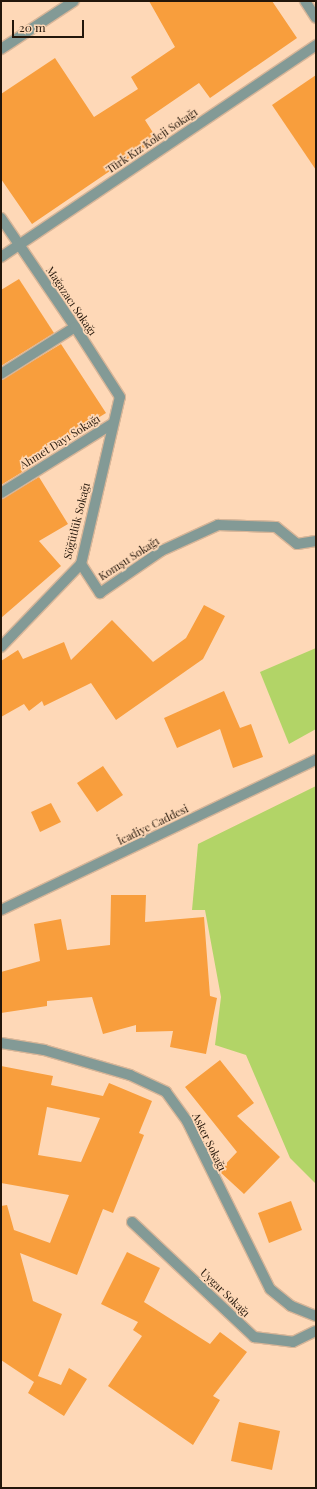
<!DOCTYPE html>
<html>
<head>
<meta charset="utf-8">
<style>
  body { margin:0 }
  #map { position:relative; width:317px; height:1489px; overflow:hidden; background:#fed8b7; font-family:"Playfair Display",serif }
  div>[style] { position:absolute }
  .green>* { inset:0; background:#b2d467 }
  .building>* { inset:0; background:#f89e3d }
  .roads { filter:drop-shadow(1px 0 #d7b598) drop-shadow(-1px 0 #d7b598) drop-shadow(0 1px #d7b598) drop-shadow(0 -1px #d7b598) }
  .minor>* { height:10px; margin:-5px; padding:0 5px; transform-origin:5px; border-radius:5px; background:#839a96 }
  .tertiary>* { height:10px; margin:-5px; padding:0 5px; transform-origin:5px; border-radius:5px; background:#839a96 }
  span { translate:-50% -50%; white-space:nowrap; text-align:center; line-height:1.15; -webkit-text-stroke:3.5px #fed8b7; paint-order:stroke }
  .street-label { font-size:11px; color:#23160a }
  .frame { position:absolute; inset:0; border:2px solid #23160a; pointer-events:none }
  .scale { position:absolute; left:12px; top:20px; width:72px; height:18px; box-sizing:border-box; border:2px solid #23160a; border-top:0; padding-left:5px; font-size:12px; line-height:14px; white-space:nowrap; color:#23160a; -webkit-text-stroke:3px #fed8b7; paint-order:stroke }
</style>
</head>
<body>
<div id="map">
  <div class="green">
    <div style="clip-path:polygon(316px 648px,316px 729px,289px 744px,260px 672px)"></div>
    <div style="clip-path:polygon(316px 786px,316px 1184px,290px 1158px,246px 1055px,215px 1045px,221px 997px,205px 910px,192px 910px,198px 844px)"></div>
  </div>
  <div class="building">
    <div style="clip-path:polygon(149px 1px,272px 1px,297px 38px,210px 98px,199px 83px,145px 120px,157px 139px,32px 224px,1px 179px,1px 94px,55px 58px,94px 117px,138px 89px,131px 77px,175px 47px)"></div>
    <div style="clip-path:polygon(316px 75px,316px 170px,272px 105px)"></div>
    <div style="clip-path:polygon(19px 279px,54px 333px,1px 366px,1px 290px)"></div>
    <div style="clip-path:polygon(61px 344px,106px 413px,29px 460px,32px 466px,1px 485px,1px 380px)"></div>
    <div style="clip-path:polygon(39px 477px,68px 524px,39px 541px,61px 566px,1px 618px,1px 499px)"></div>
    <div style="clip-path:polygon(204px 605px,225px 616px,203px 659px,116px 720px,91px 683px,44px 706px,42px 701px,29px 711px,24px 704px,1px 717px,1px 661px,18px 650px,23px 659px,64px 642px,71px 660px,112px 620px,153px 662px,186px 638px)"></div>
    <div style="clip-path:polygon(224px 691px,240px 728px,251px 724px,263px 757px,233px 768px,220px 729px,177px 748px,164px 718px)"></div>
    <div style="clip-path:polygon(103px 766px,123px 795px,97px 812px,77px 783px)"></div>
    <div style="clip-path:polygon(51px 803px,61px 822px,40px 832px,31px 812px)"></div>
    <div style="clip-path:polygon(111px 895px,146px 895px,145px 922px,204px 917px,210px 996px,217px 998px,206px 1054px,170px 1047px,173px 1031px,136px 1032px,136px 1025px,103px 1034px,92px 997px,47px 1001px,47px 1006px,1px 1013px,1px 972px,40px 961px,34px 924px,61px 919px,67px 950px,110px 945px)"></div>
    <div style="clip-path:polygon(220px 1060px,254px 1103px,237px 1116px,280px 1157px,244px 1194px,219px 1171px,237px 1152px,185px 1087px)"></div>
    <div style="clip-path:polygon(evenodd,1px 1066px,53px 1076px,51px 1085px,103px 1096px,109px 1083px,152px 1101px,139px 1133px,144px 1135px,113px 1213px,103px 1209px,77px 1275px,20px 1253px,33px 1301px,62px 1314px,38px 1376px,61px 1385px,69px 1368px,87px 1379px,64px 1416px,28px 1393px,34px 1382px,1px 1360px,1px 1206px,7px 1205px,14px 1230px,50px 1243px,69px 1195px,1px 1183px,1px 1066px,47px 1107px,100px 1118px,81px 1162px,38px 1155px,47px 1107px)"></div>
    <div style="clip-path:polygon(291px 1201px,302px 1230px,269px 1243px,258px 1213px)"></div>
    <div style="clip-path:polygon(127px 1252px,160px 1268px,144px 1302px,210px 1344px,220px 1332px,247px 1352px,213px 1396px,220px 1400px,193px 1445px,108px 1386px,142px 1336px,133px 1330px,138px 1322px,101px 1304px)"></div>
    <div style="clip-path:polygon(239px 1422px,280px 1431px,272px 1470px,231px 1461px)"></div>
  </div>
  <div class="roads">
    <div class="minor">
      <div style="left:305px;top:1px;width:20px;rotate:57deg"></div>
      <div style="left:1px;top:49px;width:87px;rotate:-33.3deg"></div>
      <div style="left:1px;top:218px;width:132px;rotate:55.8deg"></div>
      <div style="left:75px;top:327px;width:88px;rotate:147.6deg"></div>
      <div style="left:1px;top:257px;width:380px;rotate:-33.9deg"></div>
      <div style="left:1px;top:493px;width:131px;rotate:-31.9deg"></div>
      <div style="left:81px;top:564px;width:35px;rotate:57deg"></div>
      <div style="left:100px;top:593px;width:74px;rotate:-34.5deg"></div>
      <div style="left:161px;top:551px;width:63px;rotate:-24.5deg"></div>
      <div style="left:218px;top:525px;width:58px;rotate:2deg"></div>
      <div style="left:276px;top:527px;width:27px;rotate:39deg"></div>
      <div style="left:297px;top:544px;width:19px;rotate:-9deg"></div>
      <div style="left:132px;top:1222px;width:168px;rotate:43.3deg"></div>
      <div style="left:254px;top:1337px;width:39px;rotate:7deg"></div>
      <div style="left:293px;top:1342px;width:25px;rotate:-26deg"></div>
    </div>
    <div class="tertiary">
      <div style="left:1px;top:647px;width:115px;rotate:-46.1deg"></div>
      <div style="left:81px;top:564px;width:171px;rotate:-76.9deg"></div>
      <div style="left:120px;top:397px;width:83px;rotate:-122.7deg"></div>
      <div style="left:1px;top:910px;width:349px;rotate:-25.5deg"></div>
      <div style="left:1px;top:1043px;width:44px;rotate:9.2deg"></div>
      <div style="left:44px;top:1050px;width:90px;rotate:16.2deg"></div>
      <div style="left:130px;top:1075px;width:40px;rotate:25deg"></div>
      <div style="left:166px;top:1092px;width:36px;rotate:54deg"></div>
      <div style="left:187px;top:1121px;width:187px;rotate:63.7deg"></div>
      <div style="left:270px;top:1289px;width:27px;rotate:39deg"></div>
      <div style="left:291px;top:1306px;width:27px;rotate:22deg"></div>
    </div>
  </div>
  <div class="street-label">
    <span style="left:152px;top:141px;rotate:-34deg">Türk Kız Koleji Sokağı</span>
    <span style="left:71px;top:301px;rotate:56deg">Mağazacı Sokağı</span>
    <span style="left:60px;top:442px;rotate:-32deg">Ahmet Dayı Sokağı</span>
    <span style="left:77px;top:521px;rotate:-76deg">Söğütlük Sokağı</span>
    <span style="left:129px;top:559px;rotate:-33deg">Komşu Sokağı</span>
    <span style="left:153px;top:825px;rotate:-26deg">İcadiye Caddesi</span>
    <span style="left:209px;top:1142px;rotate:64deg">Asker Sokağı</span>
    <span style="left:225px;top:1293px;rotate:44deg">Uygar Sokağı</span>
  </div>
  <div class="frame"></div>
  <div class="scale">20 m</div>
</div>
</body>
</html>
